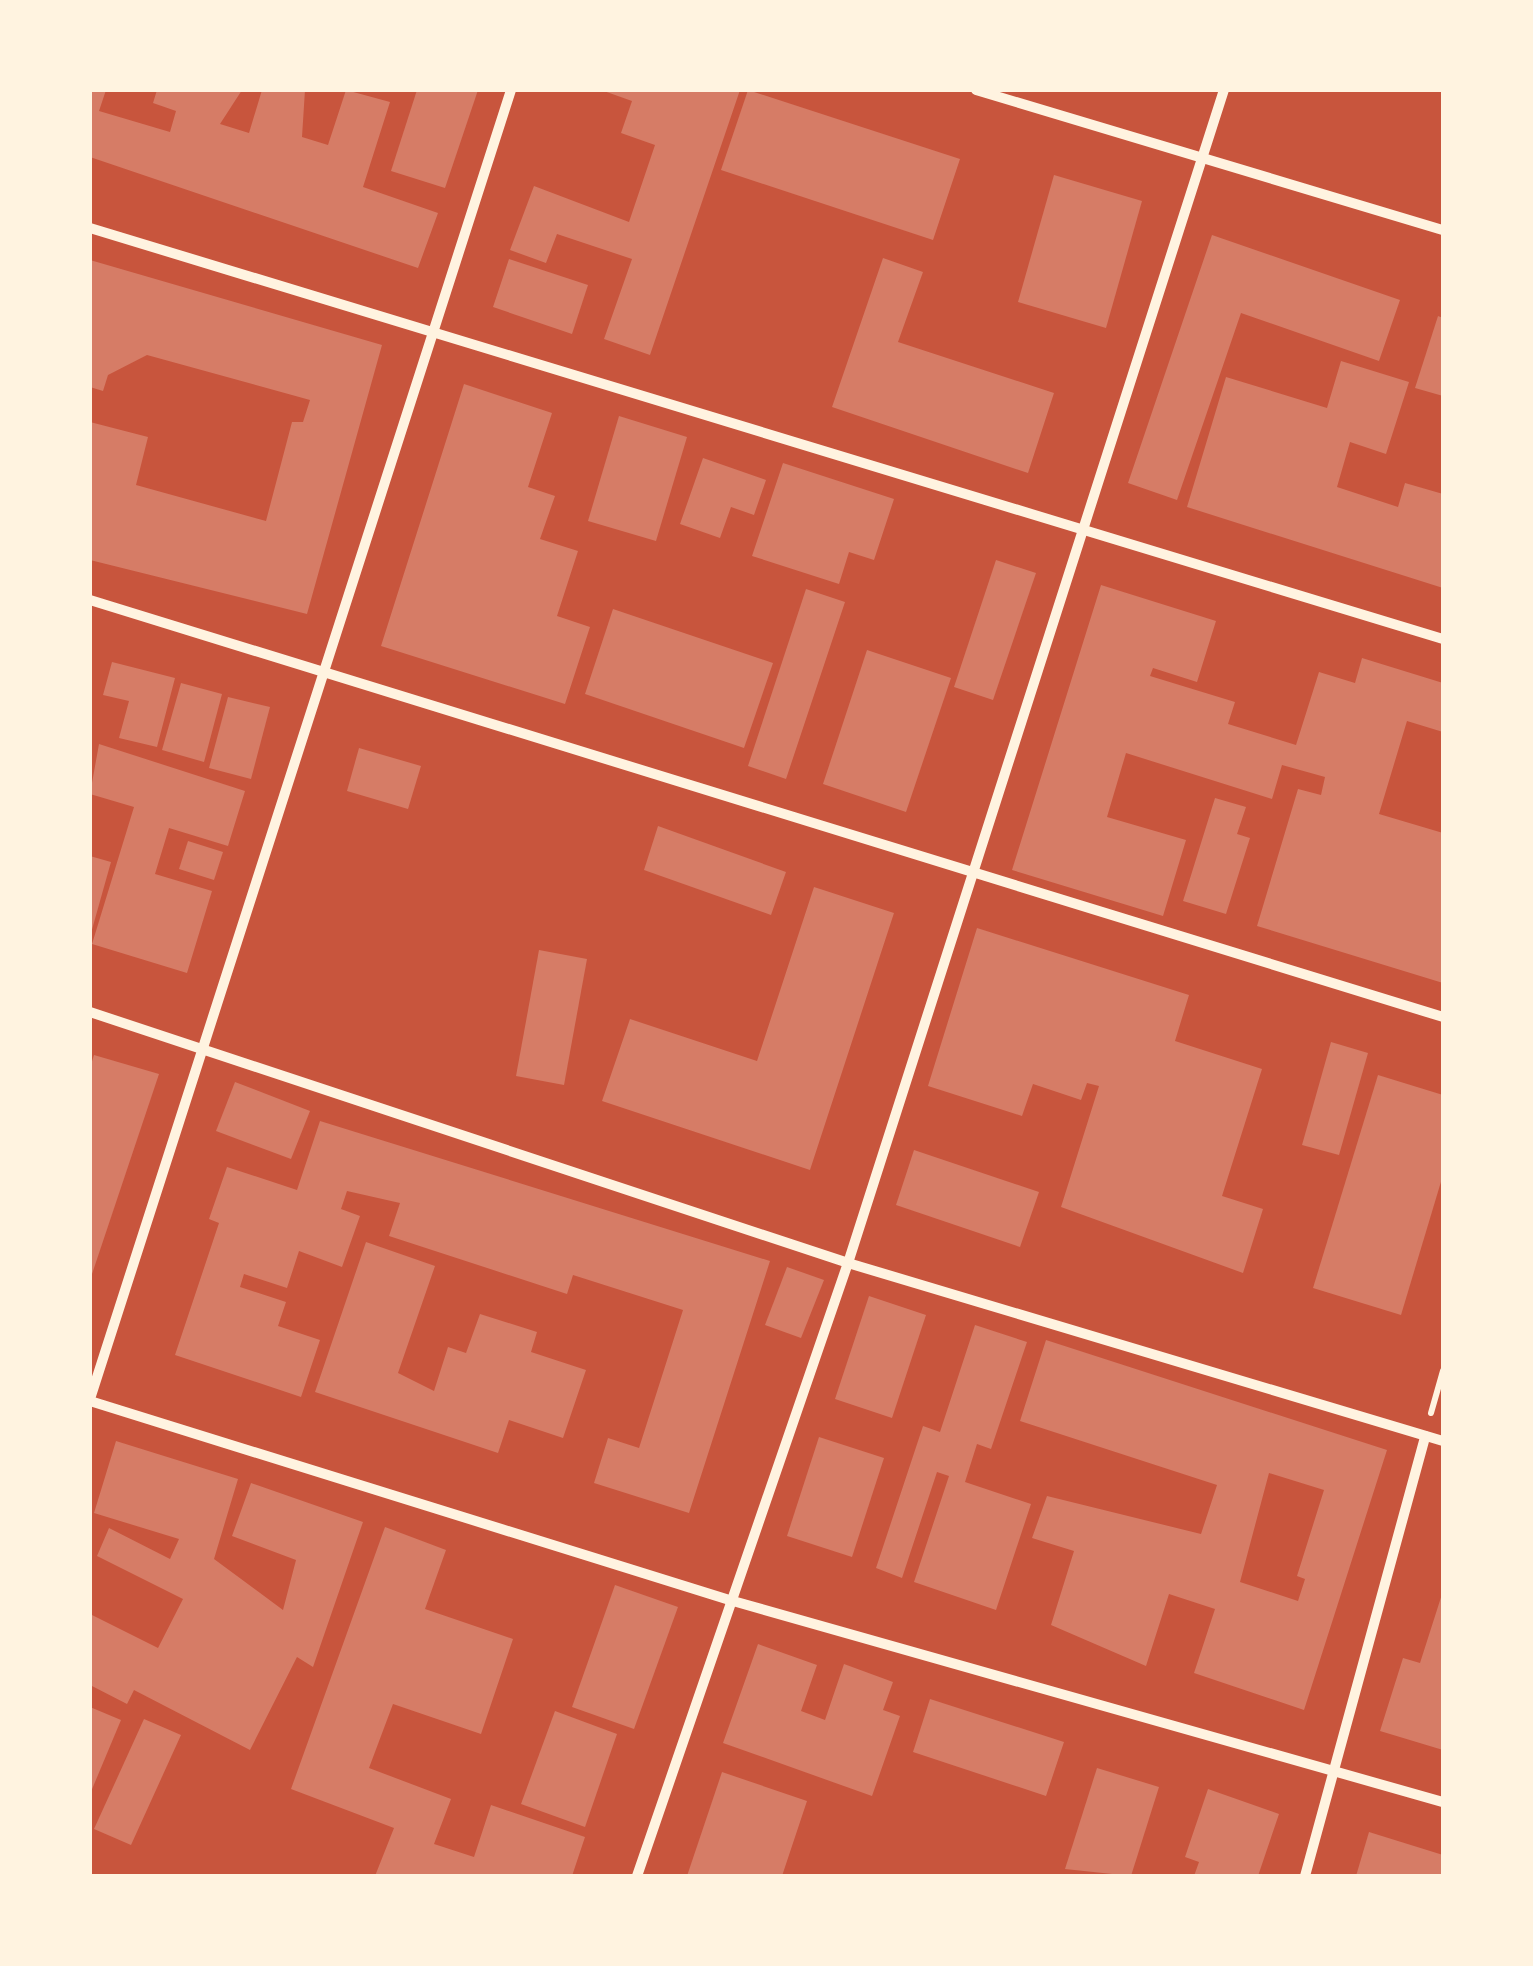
<!DOCTYPE html>
<html>
<head>
<meta charset="utf-8">
<style>
  body { margin:0 }
  #map { position:relative; width:1533px; height:1966px; overflow:hidden; background:#c8553d; font-family:Rubik,sans-serif }
  div>[style] { position:absolute }
  .building>* { inset:0; background:#d67c66 }
  .path>* { height:6px; margin:-3px; padding:0 3px; transform-origin:3px; border-radius:3px; background:#fff3e0 }
  .minor>* { height:10px; margin:-5px; padding:0 5px; transform-origin:5px; border-radius:5px; background:#fff3e0 }
  span { translate:-50% -50%; white-space:nowrap; text-align:center; line-height:1.15; -webkit-text-stroke:8px #fff3e0; paint-order:stroke }
  .frame { position:absolute; inset:0; border:92px solid #fff3e0; pointer-events:none }
</style>
</head>
<body>
<div id="map">
  <div class="building">
    <div style="clip-path:polygon(90px 90px,106px 90px,99px 111px,170px 132px,176px 111px,153px 103px,157px 90px,242px 90px,220px 124px,249px 133px,262px 90px,305px 90px,302px 137px,328px 145px,346px 90px,390px 102px,363px 187px,438px 213px,418px 268px,90px 157px)"></div>
    <div style="clip-path:polygon(417px 90px,478px 90px,445px 188px,391px 171px)"></div>
    <div style="clip-path:polygon(601px 90px,740px 90px,650px 355px,604px 339px,632px 259px,557px 234px,546px 263px,510px 250px,534px 186px,629px 222px,655px 145px,621px 133px,632px 101px)"></div>
    <div style="clip-path:polygon(748px 90px,960px 159px,933px 240px,721px 170px)"></div>
    <div style="clip-path:polygon(1054px 175px,1142px 201px,1106px 328px,1018px 302px)"></div>
    <div style="clip-path:polygon(1212px 235px,1400px 300px,1379px 361px,1241px 313px,1177px 500px,1128px 483px)"></div>
    <div style="clip-path:polygon(883px 258px,923px 272px,898px 342px,1054px 393px,1028px 473px,832px 407px)"></div>
    <div style="clip-path:polygon(509px 259px,588px 285px,572px 334px,493px 307px)"></div>
    <div style="clip-path:polygon(90px 260px,382px 345px,307px 614px,90px 560px,90px 422px,148px 437px,136px 485px,266px 521px,292px 422px,303px 422px,310px 400px,147px 355px,108px 375px,103px 391px,90px 387px)"></div>
    <div style="clip-path:polygon(1438px 316px,1443px 318px,1443px 396px,1415px 388px)"></div>
    <div style="clip-path:polygon(1341px 361px,1409px 382px,1386px 454px,1350px 442px,1337px 487px,1398px 507px,1405px 483px,1443px 494px,1443px 588px,1187px 507px,1226px 377px,1327px 408px)"></div>
    <div style="clip-path:polygon(464px 384px,552px 413px,528px 487px,555px 496px,540px 539px,578px 551px,557px 616px,590px 627px,565px 704px,381px 646px)"></div>
    <div style="clip-path:polygon(619px 416px,687px 437px,656px 541px,588px 521px)"></div>
    <div style="clip-path:polygon(703px 458px,766px 480px,754px 515px,731px 507px,720px 538px,680px 524px)"></div>
    <div style="clip-path:polygon(783px 463px,894px 499px,874px 560px,849px 552px,839px 584px,752px 556px)"></div>
    <div style="clip-path:polygon(996px 560px,1036px 573px,993px 700px,954px 687px)"></div>
    <div style="clip-path:polygon(1101px 585px,1216px 621px,1197px 682px,1153px 668px,1150px 676px,1235px 702px,1228px 724px,1296px 745px,1319px 672px,1355px 683px,1362px 658px,1443px 683px,1443px 732px,1407px 721px,1379px 814px,1443px 833px,1443px 983px,1257px 926px,1298px 789px,1321px 795px,1325px 777px,1282px 765px,1272px 799px,1126px 753px,1107px 817px,1186px 840px,1163px 916px,1012px 870px)"></div>
    <div style="clip-path:polygon(806px 589px,845px 602px,786px 779px,748px 766px)"></div>
    <div style="clip-path:polygon(613px 609px,773px 663px,744px 748px,585px 694px)"></div>
    <div style="clip-path:polygon(867px 650px,951px 678px,906px 812px,823px 784px)"></div>
    <div style="clip-path:polygon(112px 662px,175px 678px,157px 747px,119px 738px,129px 701px,103px 695px)"></div>
    <div style="clip-path:polygon(181px 683px,222px 694px,204px 762px,162px 750px)"></div>
    <div style="clip-path:polygon(228px 697px,270px 707px,251px 779px,209px 768px)"></div>
    <div style="clip-path:polygon(99px 744px,245px 791px,228px 846px,169px 828px,155px 874px,212px 891px,187px 973px,92px 944px,134px 807px,90px 794px)"></div>
    <div style="clip-path:polygon(359px 748px,421px 766px,408px 809px,347px 791px)"></div>
    <div style="clip-path:polygon(1215px 798px,1246px 807px,1237px 834px,1250px 838px,1226px 914px,1183px 901px)"></div>
    <div style="clip-path:polygon(658px 826px,786px 872px,771px 915px,644px 870px)"></div>
    <div style="clip-path:polygon(188px 841px,223px 852px,214px 880px,179px 869px)"></div>
    <div style="clip-path:polygon(90px 856px,111px 862px,91px 933px,90px 932px)"></div>
    <div style="clip-path:polygon(814px 887px,894px 913px,810px 1170px,602px 1101px,630px 1019px,757px 1061px)"></div>
    <div style="clip-path:polygon(977px 928px,1189px 995px,1175px 1041px,1262px 1069px,1222px 1196px,1263px 1209px,1243px 1273px,1061px 1207px,1099px 1086px,1087px 1083px,1081px 1100px,1033px 1084px,1022px 1116px,928px 1086px)"></div>
    <div style="clip-path:polygon(539px 950px,587px 959px,564px 1085px,516px 1076px)"></div>
    <div style="clip-path:polygon(1331px 1042px,1368px 1053px,1339px 1155px,1302px 1145px)"></div>
    <div style="clip-path:polygon(94px 1055px,159px 1074px,91px 1277px,90px 1068px)"></div>
    <div style="clip-path:polygon(1378px 1075px,1443px 1095px,1443px 1175px,1401px 1315px,1313px 1288px)"></div>
    <div style="clip-path:polygon(235px 1082px,310px 1111px,291px 1159px,216px 1131px)"></div>
    <div style="clip-path:polygon(320px 1121px,770px 1261px,689px 1513px,594px 1483px,608px 1438px,639px 1448px,683px 1310px,573px 1275px,567px 1294px,389px 1236px,400px 1203px,347px 1191px,341px 1209px,360px 1216px,342px 1267px,299px 1251px,287px 1288px,244px 1274px,240px 1287px,286px 1302px,278px 1326px,320px 1340px,301px 1397px,175px 1355px,219px 1223px,209px 1219px,227px 1167px,297px 1190px)"></div>
    <div style="clip-path:polygon(914px 1150px,1039px 1192px,1020px 1247px,896px 1205px)"></div>
    <div style="clip-path:polygon(366px 1242px,435px 1266px,398px 1373px,434px 1391px,448px 1347px,466px 1353px,480px 1314px,537px 1332px,531px 1352px,586px 1370px,563px 1438px,509px 1420px,498px 1453px,315px 1392px)"></div>
    <div style="clip-path:polygon(787px 1267px,824px 1280px,801px 1338px,765px 1325px)"></div>
    <div style="clip-path:polygon(869px 1296px,926px 1315px,892px 1418px,835px 1399px)"></div>
    <div style="clip-path:polygon(975px 1325px,1027px 1342px,991px 1449px,977px 1444px,965px 1482px,1031px 1504px,996px 1610px,914px 1582px,949px 1476px,937px 1472px,902px 1578px,876px 1568px,923px 1426px,940px 1432px)"></div>
    <div style="clip-path:polygon(evenodd,1046px 1340px,1387px 1450px,1304px 1710px,1194px 1673px,1215px 1609px,1169px 1594px,1146px 1666px,1051px 1625px,1074px 1551px,1032px 1538px,1047px 1496px,1201px 1534px,1217px 1485px,1020px 1421px,1046px 1340px,1269px 1473px,1324px 1490px,1297px 1576px,1305px 1579px,1298px 1601px,1240px 1582px,1269px 1473px)"></div>
    <div style="clip-path:polygon(819px 1437px,884px 1458px,852px 1557px,787px 1536px)"></div>
    <div style="clip-path:polygon(116px 1441px,238px 1479px,214px 1559px,283px 1610px,296px 1560px,232px 1536px,251px 1483px,363px 1522px,313px 1667px,297px 1657px,250px 1750px,134px 1690px,127px 1704px,90px 1685px,90px 1614px,158px 1648px,183px 1599px,97px 1556px,109px 1528px,170px 1559px,179px 1539px,94px 1513px)"></div>
    <div style="clip-path:polygon(385px 1527px,446px 1550px,425px 1609px,513px 1639px,481px 1734px,393px 1704px,369px 1768px,451px 1799px,434px 1844px,474px 1857px,491px 1805px,585px 1837px,572px 1876px,375px 1876px,394px 1828px,291px 1789px)"></div>
    <div style="clip-path:polygon(615px 1585px,678px 1607px,634px 1729px,572px 1707px)"></div>
    <div style="clip-path:polygon(1443px 1591px,1443px 1750px,1380px 1731px,1403px 1658px,1420px 1663px)"></div>
    <div style="clip-path:polygon(758px 1644px,817px 1665px,801px 1711px,825px 1720px,844px 1664px,893px 1682px,883px 1710px,900px 1716px,872px 1796px,723px 1743px)"></div>
    <div style="clip-path:polygon(930px 1699px,1064px 1742px,1046px 1796px,913px 1752px)"></div>
    <div style="clip-path:polygon(90px 1707px,121px 1720px,90px 1794px)"></div>
    <div style="clip-path:polygon(555px 1711px,617px 1734px,585px 1827px,521px 1804px)"></div>
    <div style="clip-path:polygon(144px 1719px,181px 1735px,131px 1845px,94px 1829px)"></div>
    <div style="clip-path:polygon(1097px 1768px,1159px 1787px,1131px 1876px,1065px 1869px)"></div>
    <div style="clip-path:polygon(722px 1772px,807px 1801px,782px 1876px,687px 1876px)"></div>
    <div style="clip-path:polygon(1208px 1789px,1279px 1814px,1258px 1876px,1194px 1876px,1199px 1862px,1185px 1857px)"></div>
    <div style="clip-path:polygon(1369px 1832px,1443px 1855px,1443px 1876px,1356px 1876px)"></div>
  </div>
  <div class="path">
    <div style="left:1431px;top:1413px;width:44px;rotate:-74.1deg"></div>
  </div>
  <div class="minor">
    <div style="left:976px;top:90px;width:488px;rotate:16.7deg"></div>
    <div style="left:90px;top:228px;width:1414px;rotate:16.9deg"></div>
    <div style="left:90px;top:600px;width:1416px;rotate:17.13deg"></div>
    <div style="left:90px;top:1012px;width:798px;rotate:18.32deg"></div>
    <div style="left:848px;top:1263px;width:621px;rotate:16.66deg"></div>
    <div style="left:90px;top:1399px;width:1375px;rotate:-72.17deg"></div>
    <div style="left:90px;top:1401px;width:673px;rotate:17.28deg"></div>
    <div style="left:733px;top:1601px;width:738px;rotate:15.81deg"></div>
    <div style="left:637px;top:1876px;width:648px;rotate:-71.01deg"></div>
    <div style="left:848px;top:1263px;width:1232px;rotate:-72.23deg"></div>
    <div style="left:1305px;top:1876px;width:456px;rotate:-74.7deg"></div>
  </div>
  <div class="frame"></div>
</div>
</body>
</html>
